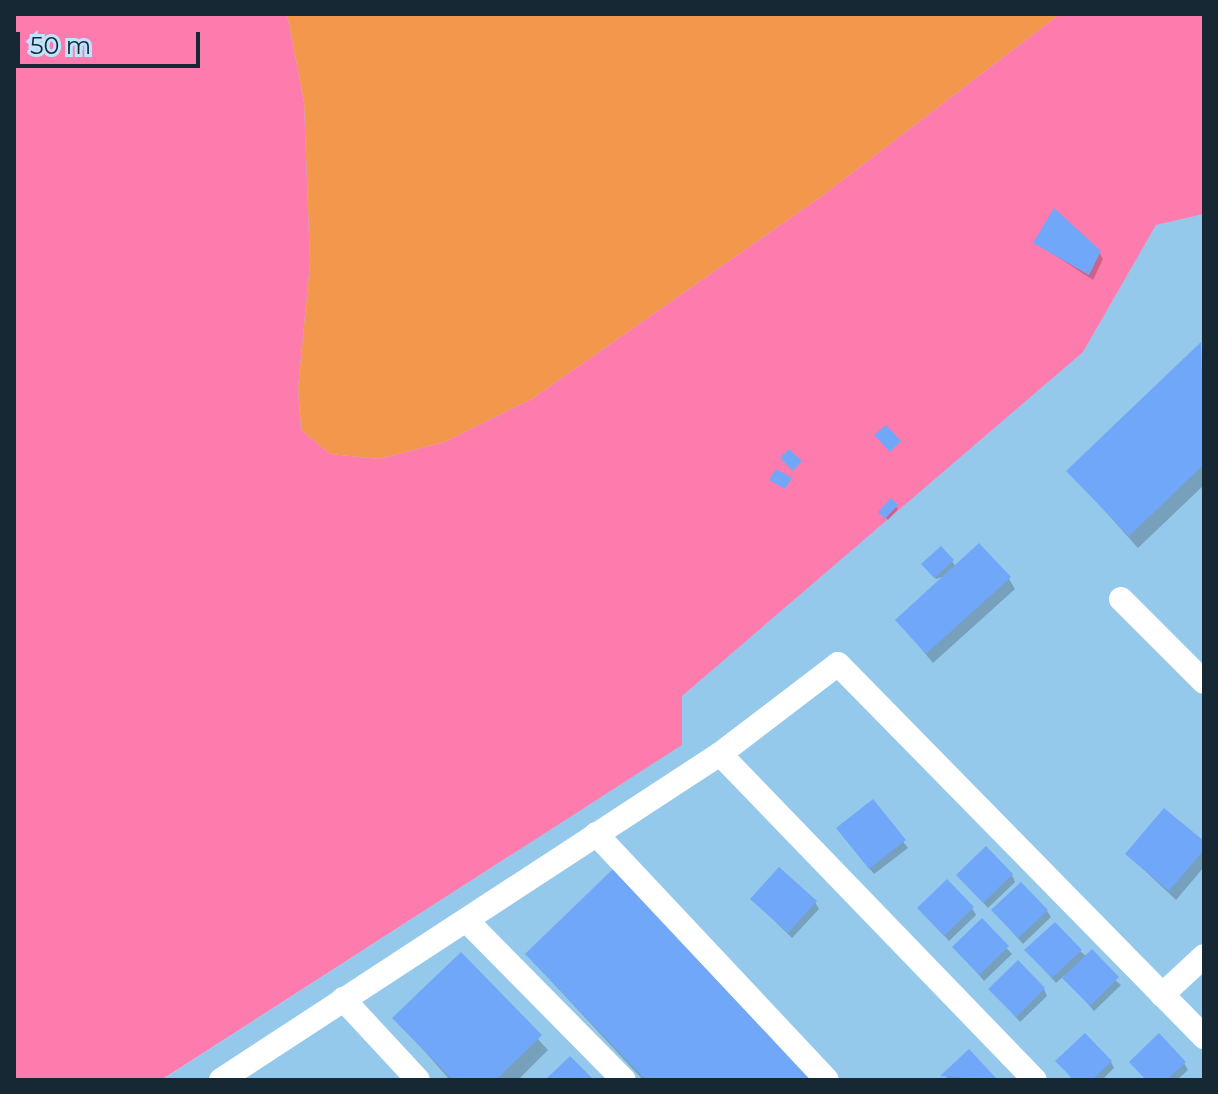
<!DOCTYPE html>
<html>
<head>
<meta charset="utf-8">
<style>
  body { margin:0 }
  #map { position:relative; width:1218px; height:1094px; overflow:hidden; background:#a9d7f6; font-family:Montserrat,sans-serif }
  div>[style] { position:absolute }
  .built>* { inset:0; background:#95c9ec }
  .green>* { inset:0; background:#f2974b }
  .water>* { inset:0; background:#fe7bad }
  .shadow>* { inset:0; background:#0003 }
  .building>* { inset:0; background:#70a7f9 }
  .street>* { height:24px; margin:-12px; padding:0 12px; transform-origin:12px; border-radius:12px; background:#fff }
  span { translate:-50% -50%; white-space:nowrap; text-align:center; line-height:1.15; -webkit-text-stroke:6px #bee3fc; paint-order:stroke }
  .frame { position:absolute; inset:0; border:16px solid #162834; pointer-events:none }
  .scale { position:absolute; left:16px; top:32px; width:184px; height:36px; box-sizing:border-box; border:4px solid #162834; border-top:0; padding-left:10px; font-size:24px; line-height:28px; white-space:nowrap; color:#162834; -webkit-text-stroke:6px #bee3fc; paint-order:stroke }
</style>
</head>
<body>
<div id="map">
  <div class="built">
    <div style="clip-path:polygon(1204px 214px,1204px 1080px,162px 1080px,682px 745px,682px 696px,1083px 352px,1156px 225px)"></div>
  </div>
  <div class="green">
    <div style="clip-path:polygon(287px 14px,1060px 14px,822px 196px,532px 399px,445px 442px,379px 459px,330px 454px,301px 430px,298px 388px,310px 262px,304px 102px)"></div>
  </div>
  <div class="water">
    <div style="clip-path:polygon(14px 14px,287px 14px,304px 102px,310px 262px,298px 388px,301px 430px,330px 454px,379px 459px,445px 442px,532px 399px,822px 196px,1060px 14px,1204px 14px,1204px 214px,1156px 225px,1083px 352px,682px 696px,682px 745px,161px 1080px,14px 1080px)"></div>
  </div>
  <div class="shadow">
    <div style="clip-path:polygon(1036px 243px,1099px 252px,1103px 259px,1093px 280px)"></div>
    <div style="clip-path:polygon(1201px 345px,1204px 485px,1138px 548px,1069px 471px)"></div>
    <div style="clip-path:polygon(891px 501px,898px 509px,888px 520px,882px 514px)"></div>
    <div style="clip-path:polygon(952px 561px,956px 567px,1009px 579px,1015px 589px,933px 663px,897px 620px,946px 576px,936px 579px,925px 567px)"></div>
    <div style="clip-path:polygon(873px 802px,908px 848px,874px 874px,842px 835px)"></div>
    <div style="clip-path:polygon(1204px 844px,1204px 867px,1176px 900px,1127px 854px)"></div>
    <div style="clip-path:polygon(958px 875px,1012px 875px,1015px 882px,988px 908px)"></div>
    <div style="clip-path:polygon(752px 899px,815px 902px,819px 909px,792px 938px)"></div>
    <div style="clip-path:polygon(919px 908px,972px 908px,976px 915px,949px 941px)"></div>
    <div style="clip-path:polygon(994px 911px,1047px 911px,1051px 917px,1023px 944px)"></div>
    <div style="clip-path:polygon(982px 921px,1012px 954px,984px 981px,955px 947px)"></div>
    <div style="clip-path:polygon(1027px 951px,1080px 951px,1121px 985px,1094px 1011px,1064px 976px,1056px 983px)"></div>
    <div style="clip-path:polygon(461px 955px,548px 1050px,518px 1080px,450px 1080px,395px 1018px)"></div>
    <div style="clip-path:polygon(527px 955px,816px 1080px,643px 1080px)"></div>
    <div style="clip-path:polygon(991px 989px,1044px 989px,1047px 996px,1020px 1022px)"></div>
    <div style="clip-path:polygon(969px 1052px,995px 1080px,944px 1080px)"></div>
    <div style="clip-path:polygon(1058px 1061px,1111px 1062px,1114px 1068px,1102px 1080px,1073px 1080px)"></div>
    <div style="clip-path:polygon(1132px 1063px,1184px 1063px,1188px 1070px,1177px 1080px,1146px 1080px)"></div>
  </div>
  <div class="building">
    <div style="clip-path:polygon(1054px 208px,1101px 251px,1089px 275px,1033px 243px)"></div>
    <div style="clip-path:polygon(1201px 342px,1204px 464px,1129px 536px,1066px 471px)"></div>
    <div style="clip-path:polygon(886px 425px,901px 441px,890px 452px,874px 435px)"></div>
    <div style="clip-path:polygon(789px 449px,802px 461px,793px 471px,780px 458px)"></div>
    <div style="clip-path:polygon(776px 469px,792px 478px,785px 489px,769px 480px)"></div>
    <div style="clip-path:polygon(891px 498px,898px 505px,885px 519px,878px 512px)"></div>
    <div style="clip-path:polygon(979px 543px,1011px 577px,926px 654px,895px 620px)"></div>
    <div style="clip-path:polygon(941px 546px,954px 560px,934px 578px,921px 564px)"></div>
    <div style="clip-path:polygon(873px 799px,906px 840px,869px 869px,836px 828px)"></div>
    <div style="clip-path:polygon(1164px 808px,1204px 841px,1204px 850px,1169px 891px,1125px 854px)"></div>
    <div style="clip-path:polygon(986px 846px,1013px 874px,983px 903px,956px 875px)"></div>
    <div style="clip-path:polygon(779px 867px,817px 901px,788px 933px,750px 899px)"></div>
    <div style="clip-path:polygon(614px 868px,819px 1080px,646px 1080px,525px 954px)"></div>
    <div style="clip-path:polygon(947px 879px,974px 907px,944px 936px,917px 908px)"></div>
    <div style="clip-path:polygon(1021px 882px,1048px 910px,1018px 938px,991px 910px)"></div>
    <div style="clip-path:polygon(982px 918px,1009px 946px,979px 975px,952px 947px)"></div>
    <div style="clip-path:polygon(1055px 922px,1082px 950px,1052px 978px,1024px 950px)"></div>
    <div style="clip-path:polygon(1092px 949px,1119px 977px,1090px 1006px,1062px 978px)"></div>
    <div style="clip-path:polygon(461px 952px,542px 1035px,496px 1080px,453px 1080px,392px 1018px)"></div>
    <div style="clip-path:polygon(1018px 960px,1045px 988px,1016px 1017px,988px 989px)"></div>
    <div style="clip-path:polygon(1085px 1033px,1112px 1061px,1092px 1080px,1074px 1080px,1055px 1061px)"></div>
    <div style="clip-path:polygon(1159px 1033px,1186px 1062px,1167px 1080px,1146px 1080px,1129px 1062px)"></div>
    <div style="clip-path:polygon(969px 1049px,996px 1078px,995px 1080px,940px 1076px)"></div>
    <div style="clip-path:polygon(570px 1056px,594px 1080px,545px 1080px)"></div>
  </div>
  <div class="street">
    <div style="left:1121px;top:599px;width:117px;rotate:45deg"></div>
    <div style="left:720px;top:754px;width:453px;rotate:46deg"></div>
    <div style="left:596px;top:834px;width:337px;rotate:46.8deg"></div>
    <div style="left:467px;top:921px;width:223px;rotate:45.4deg"></div>
    <div style="left:1162px;top:995px;width:57px;rotate:-42.9deg"></div>
    <div style="left:343px;top:999px;width:110px;rotate:47.2deg"></div>
    <div style="left:221px;top:1080px;width:596px;rotate:-33.16deg"></div>
    <div style="left:720px;top:754px;width:148px;rotate:-37.3deg"></div>
    <div style="left:838px;top:664px;width:523px;rotate:45.54deg"></div>
  </div>
  <div class="frame"></div>
  <div class="scale">50 m</div>
</div>
</body>
</html>
